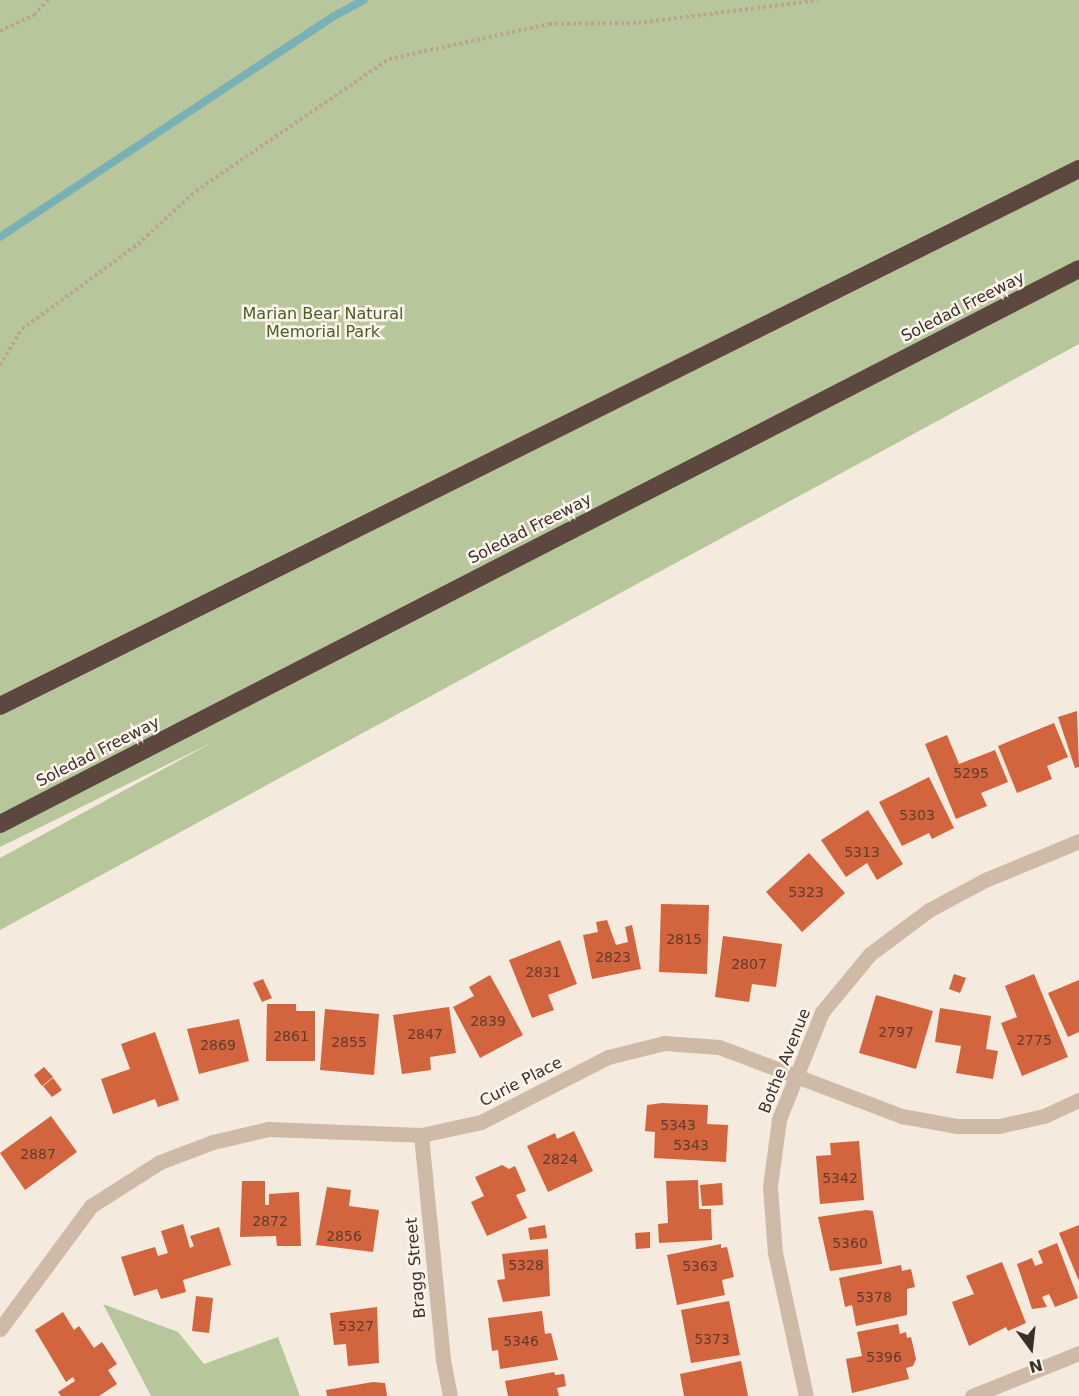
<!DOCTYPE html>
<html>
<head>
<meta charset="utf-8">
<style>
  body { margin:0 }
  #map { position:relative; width:1079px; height:1396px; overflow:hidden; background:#f5eade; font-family:"DejaVu Sans",sans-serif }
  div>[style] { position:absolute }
  .green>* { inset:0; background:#b8c69b }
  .stream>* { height:8px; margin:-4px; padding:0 4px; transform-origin:4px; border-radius:4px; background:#79b2b6 }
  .building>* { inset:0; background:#d2643e }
  .path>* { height:4px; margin-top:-2px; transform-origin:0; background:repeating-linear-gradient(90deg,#bba492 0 3px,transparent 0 6px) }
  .street>* { height:15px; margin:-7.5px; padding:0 7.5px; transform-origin:7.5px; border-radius:7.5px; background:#cfbaa8 }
  .highway>* { height:18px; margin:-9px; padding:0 9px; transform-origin:9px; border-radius:9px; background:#5d483f }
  span { translate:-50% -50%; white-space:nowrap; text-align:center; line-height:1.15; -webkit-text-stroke:5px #fcf4eb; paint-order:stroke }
  .number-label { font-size:14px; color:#613c2e }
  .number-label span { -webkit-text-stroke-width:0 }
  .street-label { font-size:16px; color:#3b2f29 }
  .park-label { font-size:16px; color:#495c2a }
  .north { position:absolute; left:1001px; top:1318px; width:60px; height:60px; -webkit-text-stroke:4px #fcf4eb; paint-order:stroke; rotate:165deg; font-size:16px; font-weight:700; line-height:24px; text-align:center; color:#3b2f29 }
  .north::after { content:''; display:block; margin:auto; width:21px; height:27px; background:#3b2f29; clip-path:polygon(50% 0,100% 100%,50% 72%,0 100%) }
</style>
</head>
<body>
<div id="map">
  <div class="green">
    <div style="clip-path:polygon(0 0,1079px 0,1079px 344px,0 930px,0 858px,213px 742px,0 847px)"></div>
    <div style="clip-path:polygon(103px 1304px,178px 1332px,204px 1364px,278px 1337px,300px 1396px,151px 1396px)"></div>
  </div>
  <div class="stream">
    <div style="left:0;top:237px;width:398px;rotate:-33.5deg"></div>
    <div style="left:332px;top:17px;width:36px;rotate:-28deg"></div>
  </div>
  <div class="building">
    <div style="clip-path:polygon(1077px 711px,1079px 767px,1075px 768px,1058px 717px)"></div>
    <div style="clip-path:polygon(1054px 723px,1068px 757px,1047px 766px,1052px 779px,1017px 793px,998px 746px)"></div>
    <div style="clip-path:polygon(947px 735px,959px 764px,995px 750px,1008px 782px,981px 793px,987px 806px,956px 819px,925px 744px)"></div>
    <div style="clip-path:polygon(929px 777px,954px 828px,932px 839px,929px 833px,902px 846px,879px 802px)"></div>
    <div style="clip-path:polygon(868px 810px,903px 864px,877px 880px,867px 863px,846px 877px,821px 840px)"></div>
    <div style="clip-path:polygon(809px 853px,845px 893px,802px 932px,766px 892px)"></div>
    <div style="clip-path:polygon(661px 904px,709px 905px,707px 974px,659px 972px)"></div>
    <div style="clip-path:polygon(607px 920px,616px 945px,628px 942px,625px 927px,632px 925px,641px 969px,592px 979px,583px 935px,598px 932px,596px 922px)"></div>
    <div style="clip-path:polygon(723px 936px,782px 944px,776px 987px,752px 984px,749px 1002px,715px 997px)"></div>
    <div style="clip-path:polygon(560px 940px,577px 984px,548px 995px,554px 1010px,532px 1018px,509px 960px)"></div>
    <div style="clip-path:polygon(954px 974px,966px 978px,960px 993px,949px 989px)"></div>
    <div style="clip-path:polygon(1034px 974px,1068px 1057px,1022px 1076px,1001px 1023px,1017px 1017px,1005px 986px)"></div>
    <div style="clip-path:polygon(490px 975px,523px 1035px,480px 1058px,453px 1007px,474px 996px,469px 987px)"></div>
    <div style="clip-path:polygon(263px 979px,272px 998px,262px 1002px,253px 983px)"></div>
    <div style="clip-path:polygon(1079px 980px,1079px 1032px,1068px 1037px,1048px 993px)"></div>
    <div style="clip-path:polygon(876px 995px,933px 1011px,916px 1069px,859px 1053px)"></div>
    <div style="clip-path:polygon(267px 1004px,296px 1004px,296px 1011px,315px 1011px,315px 1061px,266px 1061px)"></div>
    <div style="clip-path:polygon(449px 1007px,456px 1053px,430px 1057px,431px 1070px,402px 1074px,393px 1015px)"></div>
    <div style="clip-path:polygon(940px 1008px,991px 1016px,986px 1049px,998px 1051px,993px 1079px,956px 1073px,961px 1046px,935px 1042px)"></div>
    <div style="clip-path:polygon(325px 1009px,379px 1014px,374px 1075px,320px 1070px)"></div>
    <div style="clip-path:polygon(239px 1019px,249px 1061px,199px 1074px,187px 1029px)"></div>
    <div style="clip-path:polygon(155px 1032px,179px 1100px,158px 1107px,155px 1099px,113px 1114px,101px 1079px,130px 1069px,121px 1044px)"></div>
    <div style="clip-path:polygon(44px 1067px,53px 1077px,42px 1086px,34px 1075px)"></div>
    <div style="clip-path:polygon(53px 1078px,62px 1090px,52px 1097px,43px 1086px)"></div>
    <div style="clip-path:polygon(662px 1103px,708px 1105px,707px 1124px,728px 1125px,726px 1162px,654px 1158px,655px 1132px,645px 1131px,647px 1105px)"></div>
    <div style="clip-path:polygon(51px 1116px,77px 1152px,25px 1190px,0 1153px)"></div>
    <div style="clip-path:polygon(574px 1131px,593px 1171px,548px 1192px,527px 1146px,555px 1133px,557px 1139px)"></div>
    <div style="clip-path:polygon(859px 1141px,864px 1200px,820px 1204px,816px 1156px,831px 1155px,830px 1143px)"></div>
    <div style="clip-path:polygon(502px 1165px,509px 1169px,515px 1166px,526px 1191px,516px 1195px,527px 1218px,487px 1236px,471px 1202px,484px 1196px,475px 1177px)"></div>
    <div style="clip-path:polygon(698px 1180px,699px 1209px,711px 1209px,712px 1240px,659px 1243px,658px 1224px,668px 1223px,666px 1181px)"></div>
    <div style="clip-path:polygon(242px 1181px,265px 1181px,265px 1205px,269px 1205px,269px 1194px,299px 1192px,301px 1246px,277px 1246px,276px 1236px,240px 1237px)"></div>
    <div style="clip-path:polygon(722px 1183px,723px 1205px,702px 1206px,700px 1185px)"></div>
    <div style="clip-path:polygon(327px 1187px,351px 1190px,349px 1206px,379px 1210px,373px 1252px,316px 1245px)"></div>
    <div style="clip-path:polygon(866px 1210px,873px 1211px,882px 1264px,830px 1271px,818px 1217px)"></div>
    <div style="clip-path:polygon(183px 1224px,190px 1248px,194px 1246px,190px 1236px,219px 1227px,231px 1265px,183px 1280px,186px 1292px,161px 1299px,157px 1289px,134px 1296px,121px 1257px,155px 1247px,158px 1256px,168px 1253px,161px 1231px)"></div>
    <div style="clip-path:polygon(545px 1225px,547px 1238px,530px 1240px,528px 1228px)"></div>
    <div style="clip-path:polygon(1079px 1225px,1079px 1281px,1059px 1233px)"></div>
    <div style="clip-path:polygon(650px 1232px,650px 1248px,636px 1249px,635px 1233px)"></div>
    <div style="clip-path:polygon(1057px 1243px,1078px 1298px,1055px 1307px,1049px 1294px,1042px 1297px,1047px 1307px,1032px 1309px,1017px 1264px,1032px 1258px,1035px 1266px,1043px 1263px,1038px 1251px)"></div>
    <div style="clip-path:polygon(721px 1244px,721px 1248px,727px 1247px,734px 1277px,722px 1280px,725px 1295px,677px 1305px,667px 1255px)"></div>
    <div style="clip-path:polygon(548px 1249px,550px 1296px,503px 1302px,497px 1280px,505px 1279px,502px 1254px)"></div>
    <div style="clip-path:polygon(1002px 1262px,1026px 1323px,1008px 1331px,1006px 1327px,969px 1346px,952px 1302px,974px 1294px,966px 1276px)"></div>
    <div style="clip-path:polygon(901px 1265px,902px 1271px,911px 1269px,915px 1287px,907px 1289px,907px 1315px,856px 1326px,852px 1305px,845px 1307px,839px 1278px)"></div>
    <div style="clip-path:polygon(196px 1296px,213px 1298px,209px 1333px,192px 1331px)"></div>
    <div style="clip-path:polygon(729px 1301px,740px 1355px,691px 1363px,681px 1310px)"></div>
    <div style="clip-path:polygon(377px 1307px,379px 1363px,348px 1366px,346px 1344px,334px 1345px,330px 1313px)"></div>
    <div style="clip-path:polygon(542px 1311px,545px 1334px,551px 1333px,558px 1360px,500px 1369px,498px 1350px,492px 1351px,488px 1318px)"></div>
    <div style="clip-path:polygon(63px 1312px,74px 1330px,79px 1326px,94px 1348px,102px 1342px,117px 1364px,108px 1370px,117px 1384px,99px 1396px,61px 1396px,58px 1392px,75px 1381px,73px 1377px,66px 1382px,35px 1330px)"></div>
    <div style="clip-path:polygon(898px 1324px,900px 1334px,906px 1332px,907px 1338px,911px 1337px,916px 1359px,913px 1366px,906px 1368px,909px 1379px,852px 1393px,846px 1359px,862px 1356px,857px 1332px)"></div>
    <div style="clip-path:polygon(741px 1361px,748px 1396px,684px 1396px,680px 1374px)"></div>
    <div style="clip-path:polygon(554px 1372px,555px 1375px,564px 1374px,566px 1386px,557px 1388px,559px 1396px,508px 1396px,505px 1381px)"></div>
    <div style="clip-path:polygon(373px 1382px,385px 1383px,387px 1396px,327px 1396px,326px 1390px)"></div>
  </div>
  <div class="path">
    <div style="left:0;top:31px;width:38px;rotate:-25deg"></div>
    <div style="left:34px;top:15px;width:21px;rotate:-47deg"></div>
    <div style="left:0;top:365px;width:42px;rotate:-58.6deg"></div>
    <div style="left:22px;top:329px;width:144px;rotate:-36.2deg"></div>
    <div style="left:138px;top:244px;width:79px;rotate:-42.4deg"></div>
    <div style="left:196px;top:191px;width:234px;rotate:-34.4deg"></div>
    <div style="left:389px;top:59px;width:164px;rotate:-12.3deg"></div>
    <div style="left:549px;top:24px;width:89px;rotate:-0.6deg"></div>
    <div style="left:638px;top:23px;width:182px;rotate:-7.2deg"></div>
  </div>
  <div class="street">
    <div style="left:421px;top:1135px;width:226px;rotate:84.4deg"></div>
    <div style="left:443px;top:1360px;width:37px;rotate:79deg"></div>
    <div style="left:0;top:1329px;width:153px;rotate:-53.5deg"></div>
    <div style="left:91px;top:1206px;width:82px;rotate:-32.5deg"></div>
    <div style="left:160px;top:1162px;width:57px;rotate:-20.7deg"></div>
    <div style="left:213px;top:1142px;width:57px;rotate:-13.3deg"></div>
    <div style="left:268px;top:1129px;width:153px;rotate:2.2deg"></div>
    <div style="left:421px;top:1135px;width:61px;rotate:-12.2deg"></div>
    <div style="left:481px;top:1122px;width:143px;rotate:-27.1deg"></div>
    <div style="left:608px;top:1057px;width:58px;rotate:-14deg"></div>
    <div style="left:664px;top:1043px;width:55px;rotate:4.2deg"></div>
    <div style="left:719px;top:1047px;width:196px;rotate:20.7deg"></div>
    <div style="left:902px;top:1116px;width:56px;rotate:10.3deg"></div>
    <div style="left:957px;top:1126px;width:42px"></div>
    <div style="left:999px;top:1126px;width:46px;rotate:-12.5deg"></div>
    <div style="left:1044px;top:1116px;width:38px;rotate:-25deg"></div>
    <div style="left:806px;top:1396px;width:146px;rotate:-102.2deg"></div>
    <div style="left:775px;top:1253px;width:67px;rotate:-94.3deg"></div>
    <div style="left:770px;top:1186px;width:68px;rotate:-82.3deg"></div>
    <div style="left:779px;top:1119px;width:115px;rotate:-68.1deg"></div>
    <div style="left:822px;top:1012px;width:75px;rotate:-50.4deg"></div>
    <div style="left:870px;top:954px;width:74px;rotate:-36.7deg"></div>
    <div style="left:929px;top:910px;width:64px;rotate:-28.2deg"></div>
    <div style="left:985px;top:880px;width:102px;rotate:-22.5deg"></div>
    <div style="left:972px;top:1396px;width:115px;rotate:-21.9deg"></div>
  </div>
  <div class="highway">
    <div style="left:0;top:706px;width:1205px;rotate:-26.46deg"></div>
    <div style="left:0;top:824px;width:1213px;rotate:-27.22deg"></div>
  </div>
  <div class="number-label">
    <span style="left:971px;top:773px">5295</span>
    <span style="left:917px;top:815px">5303</span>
    <span style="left:862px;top:852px">5313</span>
    <span style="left:806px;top:892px">5323</span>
    <span style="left:684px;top:939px">2815</span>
    <span style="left:613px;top:957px">2823</span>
    <span style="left:749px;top:964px">2807</span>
    <span style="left:543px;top:972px">2831</span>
    <span style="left:488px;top:1021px">2839</span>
    <span style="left:896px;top:1032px">2797</span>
    <span style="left:425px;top:1034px">2847</span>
    <span style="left:291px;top:1036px">2861</span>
    <span style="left:1034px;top:1040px">2775</span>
    <span style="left:349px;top:1042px">2855</span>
    <span style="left:218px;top:1045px">2869</span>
    <span style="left:678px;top:1125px">5343</span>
    <span style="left:691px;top:1145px">5343</span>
    <span style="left:38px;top:1154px">2887</span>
    <span style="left:560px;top:1159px">2824</span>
    <span style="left:840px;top:1178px">5342</span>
    <span style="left:270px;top:1221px">2872</span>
    <span style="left:344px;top:1236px">2856</span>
    <span style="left:850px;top:1243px">5360</span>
    <span style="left:526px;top:1265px">5328</span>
    <span style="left:700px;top:1266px">5363</span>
    <span style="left:874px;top:1297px">5378</span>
    <span style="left:356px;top:1326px">5327</span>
    <span style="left:712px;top:1339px">5373</span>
    <span style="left:521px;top:1341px">5346</span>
    <span style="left:884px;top:1357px">5396</span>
  </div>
  <div class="street-label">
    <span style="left:963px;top:307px;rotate:-27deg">Soledad Freeway</span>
    <span style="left:530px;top:529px;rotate:-27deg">Soledad Freeway</span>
    <span style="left:98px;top:752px;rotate:-27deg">Soledad Freeway</span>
    <span style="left:785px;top:1061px;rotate:-68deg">Bothe Avenue</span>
    <span style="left:521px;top:1082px;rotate:-27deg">Curie Place</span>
    <span style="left:416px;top:1268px;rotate:-95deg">Bragg Street</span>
  </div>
  <div class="park-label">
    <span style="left:323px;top:323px">Marian Bear Natural<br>Memorial Park</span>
  </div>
  <div class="north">N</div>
</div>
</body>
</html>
